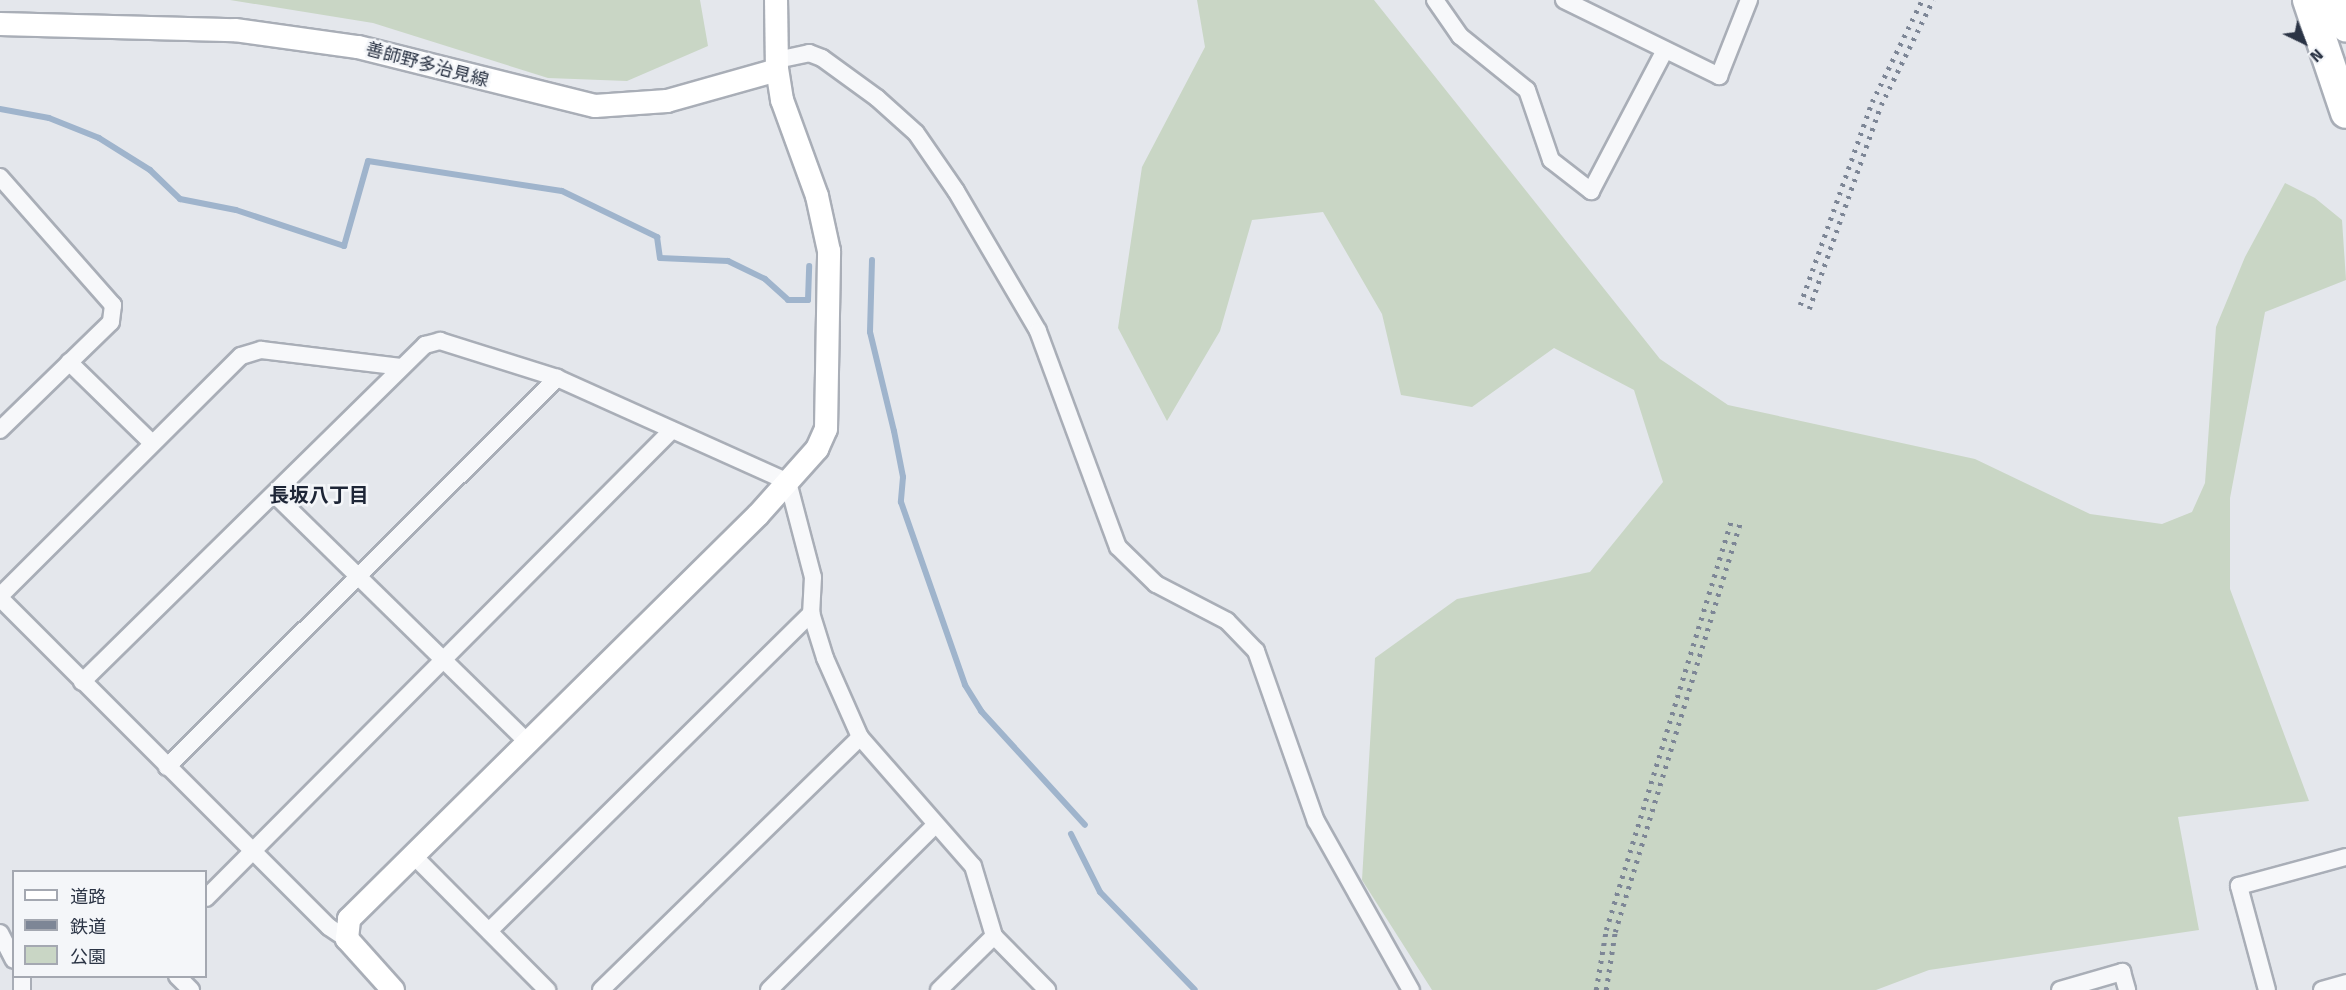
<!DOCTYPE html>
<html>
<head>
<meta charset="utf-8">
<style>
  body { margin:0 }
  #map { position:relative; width:2346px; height:990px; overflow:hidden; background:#e4e7ec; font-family:"Fira Sans","Noto Sans JP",sans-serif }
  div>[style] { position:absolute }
  .green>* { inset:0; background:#c9d6c5 }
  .stream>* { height:6px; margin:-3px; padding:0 3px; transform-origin:3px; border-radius:3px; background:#9fb4cc }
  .roads { filter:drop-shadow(2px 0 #a9aeb7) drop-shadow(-2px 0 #a9aeb7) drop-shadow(0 2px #a9aeb7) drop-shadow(0 -2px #a9aeb7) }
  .street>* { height:16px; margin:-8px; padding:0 8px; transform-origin:8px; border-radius:8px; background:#f7f8fa }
  .secondary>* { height:22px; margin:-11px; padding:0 11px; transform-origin:11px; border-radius:11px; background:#fff }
  .highway>* { height:30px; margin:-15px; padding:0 15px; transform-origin:15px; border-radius:15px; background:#fff }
  .rail>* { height:4.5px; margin-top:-2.25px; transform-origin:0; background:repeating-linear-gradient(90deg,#7d8696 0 3px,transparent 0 9px) }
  span { translate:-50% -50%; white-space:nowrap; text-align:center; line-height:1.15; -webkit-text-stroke:5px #f4f6f9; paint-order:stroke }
  .street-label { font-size:18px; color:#2b3445 }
  .neighbourhood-label { font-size:20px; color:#1d2536; font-weight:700 }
  .legend { position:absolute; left:12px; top:870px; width:195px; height:108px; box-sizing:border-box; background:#f4f6f9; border:2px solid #a4a8b1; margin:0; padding:8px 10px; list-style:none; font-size:18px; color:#2b3445 }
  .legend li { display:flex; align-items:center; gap:12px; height:30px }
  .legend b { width:30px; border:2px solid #a4a8b1 }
  .north { position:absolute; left:2274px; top:12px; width:60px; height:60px; -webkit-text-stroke:4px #f4f6f9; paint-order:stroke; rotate:137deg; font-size:16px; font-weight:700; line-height:24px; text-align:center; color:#2b3445 }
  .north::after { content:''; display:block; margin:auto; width:21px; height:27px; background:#2b3445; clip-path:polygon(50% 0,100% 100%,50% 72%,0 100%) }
</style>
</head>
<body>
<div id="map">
  <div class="green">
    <div style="clip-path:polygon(230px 0,700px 0,708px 46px,627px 81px,548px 78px,373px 23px)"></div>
    <div style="clip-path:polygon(1197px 0,1374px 0,1660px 359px,1728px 405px,1975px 459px,2090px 514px,2162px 524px,2192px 512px,2205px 483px,2216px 327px,2245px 257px,2285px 183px,2315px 198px,2342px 220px,2346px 280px,2265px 312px,2230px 498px,2230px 589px,2309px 801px,2178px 817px,2199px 930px,1929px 970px,1876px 990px,1432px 990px,1362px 880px,1375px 658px,1457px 599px,1590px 572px,1663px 482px,1634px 390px,1554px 348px,1472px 407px,1401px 395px,1382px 314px,1323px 212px,1252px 220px,1220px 331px,1167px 421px,1118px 328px,1142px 167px,1205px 47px)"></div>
  </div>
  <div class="stream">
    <div style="left:0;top:109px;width:50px;rotate:10.4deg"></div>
    <div style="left:49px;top:118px;width:54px;rotate:21.8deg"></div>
    <div style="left:99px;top:138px;width:60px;rotate:32.1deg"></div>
    <div style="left:150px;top:170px;width:42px;rotate:44deg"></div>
    <div style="left:180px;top:199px;width:57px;rotate:11.1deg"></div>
    <div style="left:236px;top:210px;width:114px;rotate:18.4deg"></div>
    <div style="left:344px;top:246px;width:88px;rotate:-74.2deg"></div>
    <div style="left:368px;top:161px;width:196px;rotate:8.8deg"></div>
    <div style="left:562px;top:191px;width:106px;rotate:25.8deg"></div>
    <div style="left:657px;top:237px;width:21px;rotate:82deg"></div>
    <div style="left:660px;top:258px;width:68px;rotate:2.5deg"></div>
    <div style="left:728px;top:261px;width:41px;rotate:25.9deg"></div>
    <div style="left:765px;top:279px;width:31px;rotate:42deg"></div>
    <div style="left:788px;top:300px;width:20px"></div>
    <div style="left:808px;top:300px;width:34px;rotate:-88deg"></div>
    <div style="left:872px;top:260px;width:72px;rotate:91.6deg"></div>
    <div style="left:870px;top:332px;width:102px;rotate:76.4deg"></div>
    <div style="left:894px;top:431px;width:47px;rotate:78.9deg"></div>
    <div style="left:903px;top:477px;width:25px;rotate:95deg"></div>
    <div style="left:901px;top:502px;width:194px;rotate:70.7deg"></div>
    <div style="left:965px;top:685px;width:31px;rotate:58deg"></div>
    <div style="left:981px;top:711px;width:154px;rotate:47.6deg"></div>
    <div style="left:1071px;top:834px;width:65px;rotate:63.4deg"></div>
    <div style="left:1100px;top:892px;width:136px;rotate:45.9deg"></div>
  </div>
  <div class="roads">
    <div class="street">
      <div style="left:1435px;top:0;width:44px;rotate:55.2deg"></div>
      <div style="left:1460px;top:36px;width:86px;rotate:38.9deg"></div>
      <div style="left:1527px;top:90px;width:74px;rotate:71.1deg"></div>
      <div style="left:1551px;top:160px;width:51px;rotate:37.8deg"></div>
      <div style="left:1591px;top:191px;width:159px;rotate:-62.3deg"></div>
      <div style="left:1564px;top:0;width:173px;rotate:26.1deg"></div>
      <div style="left:1719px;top:76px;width:82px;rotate:-68.5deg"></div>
      <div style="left:777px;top:60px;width:33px;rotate:-12deg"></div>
      <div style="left:809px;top:53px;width:14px;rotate:21deg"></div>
      <div style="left:822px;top:58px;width:68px;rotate:36deg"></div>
      <div style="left:877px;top:98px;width:52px;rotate:41.9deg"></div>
      <div style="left:916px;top:133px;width:70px;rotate:55.4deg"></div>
      <div style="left:956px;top:191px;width:162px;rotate:59.6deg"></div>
      <div style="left:1038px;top:331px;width:230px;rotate:69.7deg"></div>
      <div style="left:1118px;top:547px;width:53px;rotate:44.2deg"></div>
      <div style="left:1156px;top:584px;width:80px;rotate:27.5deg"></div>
      <div style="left:1227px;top:621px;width:42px;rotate:46deg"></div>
      <div style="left:1256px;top:651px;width:180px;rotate:70.6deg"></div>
      <div style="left:1316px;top:821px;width:194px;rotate:60.7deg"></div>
      <div style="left:0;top:177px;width:171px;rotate:48.6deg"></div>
      <div style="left:113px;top:305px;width:17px;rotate:97deg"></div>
      <div style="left:111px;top:322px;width:155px;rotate:135.8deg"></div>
      <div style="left:69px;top:362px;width:116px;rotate:44.3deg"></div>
      <div style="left:274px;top:494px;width:353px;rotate:44.4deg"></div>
      <div style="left:0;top:596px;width:340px;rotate:-44.9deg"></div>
      <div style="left:241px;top:356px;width:21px;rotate:-17deg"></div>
      <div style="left:261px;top:350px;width:141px;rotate:6.9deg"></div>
      <div style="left:0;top:598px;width:465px;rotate:45deg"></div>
      <div style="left:329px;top:927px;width:22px;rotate:34deg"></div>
      <div style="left:82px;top:682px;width:481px;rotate:-44.5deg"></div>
      <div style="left:425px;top:345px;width:16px;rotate:-15deg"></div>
      <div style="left:440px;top:341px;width:123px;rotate:17.5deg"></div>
      <div style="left:557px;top:378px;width:253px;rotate:24.2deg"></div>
      <div style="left:788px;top:482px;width:98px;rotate:75.3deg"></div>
      <div style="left:813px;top:577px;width:36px;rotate:93deg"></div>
      <div style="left:811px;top:613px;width:47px;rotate:72.7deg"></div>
      <div style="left:825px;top:658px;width:86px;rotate:66.1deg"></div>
      <div style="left:860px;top:737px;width:171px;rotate:48.8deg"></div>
      <div style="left:973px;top:866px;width:73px;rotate:73.3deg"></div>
      <div style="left:994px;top:936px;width:76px;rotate:45.5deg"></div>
      <div style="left:167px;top:767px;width:551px;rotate:-44.93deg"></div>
      <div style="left:412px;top:854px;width:192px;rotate:45.2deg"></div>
      <div style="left:206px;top:898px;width:660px;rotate:-45.12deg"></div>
      <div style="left:489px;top:931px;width:453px;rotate:-44.6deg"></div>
      <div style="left:0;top:933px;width:30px;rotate:63deg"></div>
      <div style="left:22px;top:976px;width:14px;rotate:90deg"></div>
      <div style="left:177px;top:976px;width:20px;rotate:45deg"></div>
      <div style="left:601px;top:990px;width:362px;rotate:-44.3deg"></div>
      <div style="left:769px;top:990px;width:234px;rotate:-44.8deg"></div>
      <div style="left:939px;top:990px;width:77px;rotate:-44.5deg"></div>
      <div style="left:2060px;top:990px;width:65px;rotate:-16.2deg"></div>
      <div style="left:2122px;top:972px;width:19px;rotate:74deg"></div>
      <div style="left:2267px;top:990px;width:108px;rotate:-105.1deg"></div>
      <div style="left:2239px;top:886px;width:111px;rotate:-15.2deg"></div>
      <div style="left:2322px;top:990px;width:25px;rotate:-16deg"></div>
    </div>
    <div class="secondary">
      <div style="left:0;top:24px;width:235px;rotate:1.5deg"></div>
      <div style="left:235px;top:30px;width:124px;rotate:7.9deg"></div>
      <div style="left:358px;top:47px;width:244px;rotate:14deg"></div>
      <div style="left:595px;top:106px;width:72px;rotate:-4deg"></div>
      <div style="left:667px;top:101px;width:114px;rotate:-15.7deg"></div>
      <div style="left:777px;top:70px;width:70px;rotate:-90.8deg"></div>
      <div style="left:393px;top:990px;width:69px;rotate:-132deg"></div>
      <div style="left:347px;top:939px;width:20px;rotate:-84deg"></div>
      <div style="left:349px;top:919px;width:575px;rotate:-44.65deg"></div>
      <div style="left:758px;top:515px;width:89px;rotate:-48.2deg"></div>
      <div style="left:817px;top:449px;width:22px;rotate:-66deg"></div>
      <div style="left:826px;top:429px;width:178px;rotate:-89deg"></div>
      <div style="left:829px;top:251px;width:56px;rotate:-102.3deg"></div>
      <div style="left:817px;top:196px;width:102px;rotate:-110deg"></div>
      <div style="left:782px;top:100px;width:30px;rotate:-99deg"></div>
    </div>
    <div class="highway">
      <div style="left:2308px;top:0;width:119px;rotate:71.4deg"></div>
      <div style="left:2337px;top:0;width:28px;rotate:71deg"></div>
    </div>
  </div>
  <div class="rail">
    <div style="left:1800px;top:305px;width:215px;rotate:-70.5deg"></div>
    <div style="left:1872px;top:102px;width:114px;rotate:-63.9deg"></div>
    <div style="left:1809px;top:309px;width:216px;rotate:-70.6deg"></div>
    <div style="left:1881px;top:105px;width:117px;rotate:-63.7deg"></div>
    <div style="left:1596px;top:990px;width:61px;rotate:-80.5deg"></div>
    <div style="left:1606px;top:930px;width:427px;rotate:-73deg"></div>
    <div style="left:1606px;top:990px;width:59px;rotate:-81.2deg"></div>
    <div style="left:1615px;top:932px;width:427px;rotate:-73deg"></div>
  </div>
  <div class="street-label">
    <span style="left:427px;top:65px;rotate:15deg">善師野多治見線</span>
  </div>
  <div class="neighbourhood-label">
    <span style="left:319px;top:495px">長坂八丁目</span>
  </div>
  <ul class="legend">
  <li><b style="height:8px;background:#fff"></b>道路</li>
  <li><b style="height:8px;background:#7d8696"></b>鉄道</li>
  <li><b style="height:16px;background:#c9d6c5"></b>公園</li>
  </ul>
  <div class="north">N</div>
</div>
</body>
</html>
